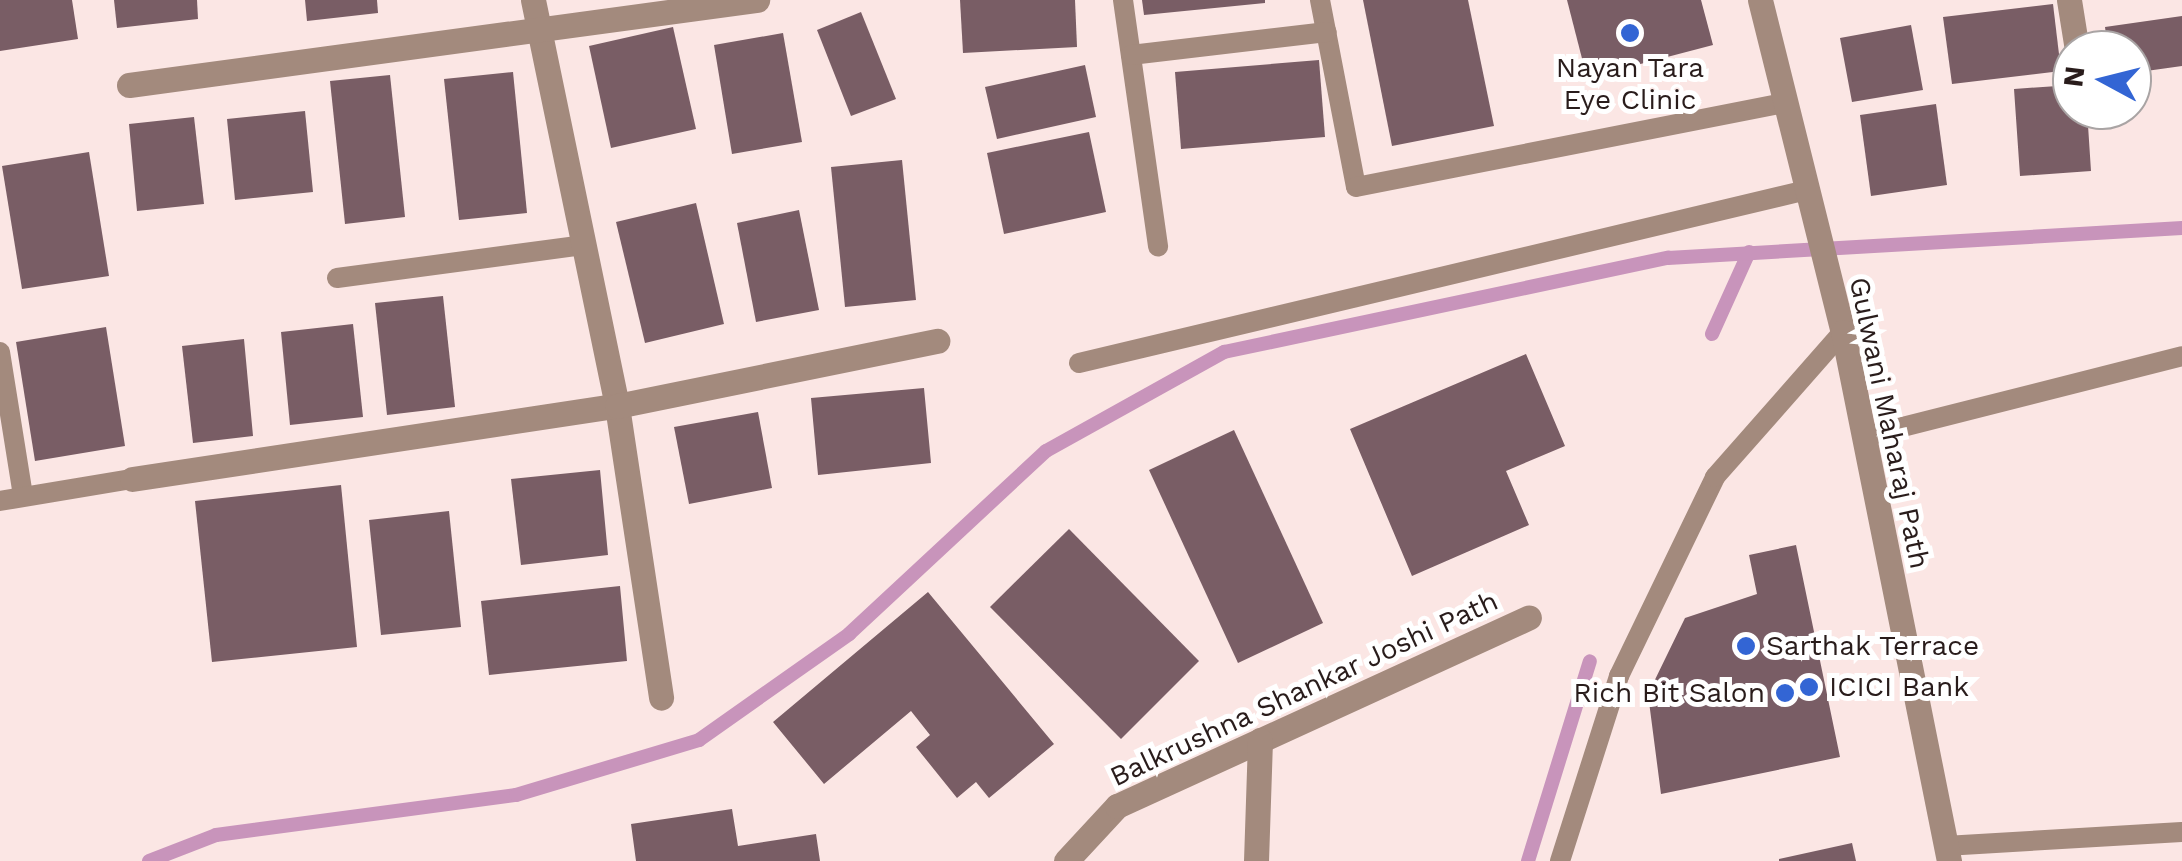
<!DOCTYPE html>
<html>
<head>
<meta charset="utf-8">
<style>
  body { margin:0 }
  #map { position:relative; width:2182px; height:861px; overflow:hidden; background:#fbe6e4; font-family:"Work Sans",sans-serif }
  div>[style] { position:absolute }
  .stream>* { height:14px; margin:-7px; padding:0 7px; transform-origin:7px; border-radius:7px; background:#c894bb }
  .building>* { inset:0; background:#795d65 }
  .service>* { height:20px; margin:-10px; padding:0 10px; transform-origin:10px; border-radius:10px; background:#a38a7d }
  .minor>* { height:25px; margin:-12.5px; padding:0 12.5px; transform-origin:12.5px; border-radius:12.5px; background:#a38a7d }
  .tertiary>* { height:25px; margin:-12.5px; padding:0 12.5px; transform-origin:12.5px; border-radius:12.5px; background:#a38a7d }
  .dots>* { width:28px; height:28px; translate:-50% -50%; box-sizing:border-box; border:5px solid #fff; border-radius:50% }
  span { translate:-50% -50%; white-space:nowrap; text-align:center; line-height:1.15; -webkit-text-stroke:10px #fff; paint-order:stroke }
  .poi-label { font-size:28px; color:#291c1b }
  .left { translate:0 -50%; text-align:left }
  .right { translate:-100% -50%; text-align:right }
  .street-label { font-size:28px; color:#291c1b }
  .north { position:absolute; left:2052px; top:30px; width:100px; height:100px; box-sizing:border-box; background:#fff; border:2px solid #a9a4a4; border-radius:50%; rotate:277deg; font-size:28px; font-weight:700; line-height:40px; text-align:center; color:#291c1b }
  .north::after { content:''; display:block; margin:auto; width:35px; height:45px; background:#3365d4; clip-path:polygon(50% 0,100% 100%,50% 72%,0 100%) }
</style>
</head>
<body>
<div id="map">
  <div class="stream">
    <div style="left:1712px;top:334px;width:90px;rotate:-65.7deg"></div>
    <div style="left:149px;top:861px;width:72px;rotate:-21.2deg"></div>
    <div style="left:216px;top:835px;width:303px;rotate:-7.6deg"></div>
    <div style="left:516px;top:795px;width:191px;rotate:-16.7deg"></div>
    <div style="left:699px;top:740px;width:184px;rotate:-35.2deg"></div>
    <div style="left:849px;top:634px;width:269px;rotate:-42.9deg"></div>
    <div style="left:1046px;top:451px;width:204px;rotate:-29.1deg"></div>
    <div style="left:1224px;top:352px;width:454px;rotate:-12deg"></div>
    <div style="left:1668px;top:258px;width:515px;rotate:-3.34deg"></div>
    <div style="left:1528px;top:861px;width:209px;rotate:-72.8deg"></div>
  </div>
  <div class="building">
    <div style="clip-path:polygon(0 0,72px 0,78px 39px,0 51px)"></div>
    <div style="clip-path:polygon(114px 0,197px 0,198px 19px,117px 28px)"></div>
    <div style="clip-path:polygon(305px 0,377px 0,378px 13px,307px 21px)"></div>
    <div style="clip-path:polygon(960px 0,1075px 0,1077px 47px,963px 53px)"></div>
    <div style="clip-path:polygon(1142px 0,1265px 0,1265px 3px,1144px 15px)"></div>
    <div style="clip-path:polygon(1363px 0,1468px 0,1494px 126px,1392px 146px)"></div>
    <div style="clip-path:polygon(1567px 0,1701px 0,1713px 45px,1587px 78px)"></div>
    <div style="clip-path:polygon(2053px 4px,2061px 71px,1952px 84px,1943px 17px)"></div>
    <div style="clip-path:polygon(861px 12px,896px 99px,851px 116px,817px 30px)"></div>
    <div style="clip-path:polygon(2182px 16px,2182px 66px,2132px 73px,2132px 50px,2108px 50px,2105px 27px)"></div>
    <div style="clip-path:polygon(1911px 25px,1923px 90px,1852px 102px,1840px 38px)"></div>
    <div style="clip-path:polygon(673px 27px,696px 129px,611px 148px,589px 46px)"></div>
    <div style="clip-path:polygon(783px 33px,802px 142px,732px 154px,714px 45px)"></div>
    <div style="clip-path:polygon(1319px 60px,1325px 137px,1181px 149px,1175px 72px)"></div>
    <div style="clip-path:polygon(1085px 65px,1096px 117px,997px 139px,985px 87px)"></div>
    <div style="clip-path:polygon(513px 72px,527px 213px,459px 220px,444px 79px)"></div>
    <div style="clip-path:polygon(390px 75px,405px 217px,345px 224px,330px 81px)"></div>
    <div style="clip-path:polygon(2072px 85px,2072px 110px,2087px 110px,2091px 171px,2020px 176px,2014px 89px)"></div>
    <div style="clip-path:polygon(1936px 104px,1947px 185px,1871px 196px,1860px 115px)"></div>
    <div style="clip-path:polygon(305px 111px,313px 192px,235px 200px,227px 119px)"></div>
    <div style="clip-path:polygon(194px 117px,204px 204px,137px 211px,129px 124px)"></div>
    <div style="clip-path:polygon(1089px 132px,1106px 212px,1004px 234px,987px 153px)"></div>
    <div style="clip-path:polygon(89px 152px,109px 276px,22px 289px,2px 166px)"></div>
    <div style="clip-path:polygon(902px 160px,916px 300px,845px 307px,831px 167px)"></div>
    <div style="clip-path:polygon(696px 203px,724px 324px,645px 343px,616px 222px)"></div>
    <div style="clip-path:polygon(799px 210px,819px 310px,756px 322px,737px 223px)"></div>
    <div style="clip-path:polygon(443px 296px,455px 407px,387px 415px,375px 303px)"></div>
    <div style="clip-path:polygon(353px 324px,363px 417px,290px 425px,281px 332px)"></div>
    <div style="clip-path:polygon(106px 327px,125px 446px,35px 461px,16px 342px)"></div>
    <div style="clip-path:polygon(244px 339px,253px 436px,193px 443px,182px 346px)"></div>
    <div style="clip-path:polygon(1526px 354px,1565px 446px,1506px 471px,1529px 525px,1412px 576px,1350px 429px)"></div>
    <div style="clip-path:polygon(924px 388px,931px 463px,818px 475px,811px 398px)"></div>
    <div style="clip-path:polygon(758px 412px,772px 488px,689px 504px,674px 427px)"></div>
    <div style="clip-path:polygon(1234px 430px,1323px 623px,1238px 663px,1149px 470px)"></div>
    <div style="clip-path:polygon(600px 470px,608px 555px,521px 565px,511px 479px)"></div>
    <div style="clip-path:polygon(341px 485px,357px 647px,212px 662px,195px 501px)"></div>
    <div style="clip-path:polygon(449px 511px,461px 627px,381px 635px,369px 520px)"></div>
    <div style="clip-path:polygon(1069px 529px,1199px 661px,1121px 739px,990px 607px)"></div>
    <div style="clip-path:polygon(1796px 545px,1840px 757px,1661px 794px,1648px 694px,1685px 618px,1757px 594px,1749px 555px)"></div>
    <div style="clip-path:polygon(620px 586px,627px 661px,489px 675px,481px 601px)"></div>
    <div style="clip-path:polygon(928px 592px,1054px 744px,989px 798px,976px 782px,957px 798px,916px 747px,930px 735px,911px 711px,824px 784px,773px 722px)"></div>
    <div style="clip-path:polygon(732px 809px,738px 846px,816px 834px,820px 861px,636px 861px,631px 824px)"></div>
    <div style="clip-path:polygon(1852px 843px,1856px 861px,1779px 861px,1779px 859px)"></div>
  </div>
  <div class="service">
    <div style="left:1123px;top:0;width:249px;rotate:81.9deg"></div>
    <div style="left:1320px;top:0;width:190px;rotate:79.1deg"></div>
    <div style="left:1356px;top:187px;width:437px;rotate:-11.1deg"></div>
    <div style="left:1131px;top:55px;width:197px;rotate:-6.7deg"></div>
    <div style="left:337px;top:278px;width:248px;rotate:-7.6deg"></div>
    <div style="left:0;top:352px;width:146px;rotate:80.9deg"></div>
    <div style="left:1079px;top:363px;width:748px;rotate:-13.37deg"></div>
    <div style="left:1863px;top:437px;width:329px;rotate:-14.2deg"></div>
    <div style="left:0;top:501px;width:134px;rotate:-9.5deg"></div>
    <div style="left:1945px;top:846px;width:237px;rotate:-3.4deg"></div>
    <div style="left:1560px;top:861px;width:194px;rotate:-72.3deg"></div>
    <div style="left:1619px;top:676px;width:221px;rotate:-64.2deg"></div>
    <div style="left:1715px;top:477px;width:193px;rotate:-48.6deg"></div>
  </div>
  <div class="minor">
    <div style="left:533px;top:0;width:415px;rotate:78.3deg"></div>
    <div style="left:617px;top:406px;width:295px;rotate:81.4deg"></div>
    <div style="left:2069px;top:0;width:51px;rotate:80.9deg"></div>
    <div style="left:129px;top:85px;width:634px;rotate:-7.71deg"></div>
    <div style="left:132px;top:479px;width:490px;rotate:-8.6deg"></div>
    <div style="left:617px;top:406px;width:327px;rotate:-11.5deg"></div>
    <div style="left:1066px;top:861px;width:75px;rotate:-47.2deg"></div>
    <div style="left:1117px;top:806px;width:453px;rotate:-24.6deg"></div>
    <div style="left:1256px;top:861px;width:121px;rotate:-88.1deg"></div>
  </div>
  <div class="tertiary">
    <div style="left:1760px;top:0;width:342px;rotate:76deg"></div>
    <div style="left:1843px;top:332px;width:540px;rotate:78.67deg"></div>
  </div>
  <div class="dots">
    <div style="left:1630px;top:33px;background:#3365d4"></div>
    <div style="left:1746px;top:646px;background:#3365d4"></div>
    <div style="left:1809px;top:687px;background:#3365d4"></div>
    <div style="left:1785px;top:693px;background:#3365d4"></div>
  </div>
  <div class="poi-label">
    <span style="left:1630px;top:84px">Nayan Tara<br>Eye Clinic</span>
    <span class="left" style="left:1766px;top:646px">Sarthak Terrace</span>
    <span class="left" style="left:1829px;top:687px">ICICI Bank</span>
    <span class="right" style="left:1765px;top:693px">Rich Bit Salon</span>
  </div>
  <div class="street-label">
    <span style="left:1889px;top:423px;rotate:78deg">Gulwani Maharaj Path</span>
    <span style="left:1304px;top:689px;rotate:-25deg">Balkrushna Shankar Joshi Path</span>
  </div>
  <div class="north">N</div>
</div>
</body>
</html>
